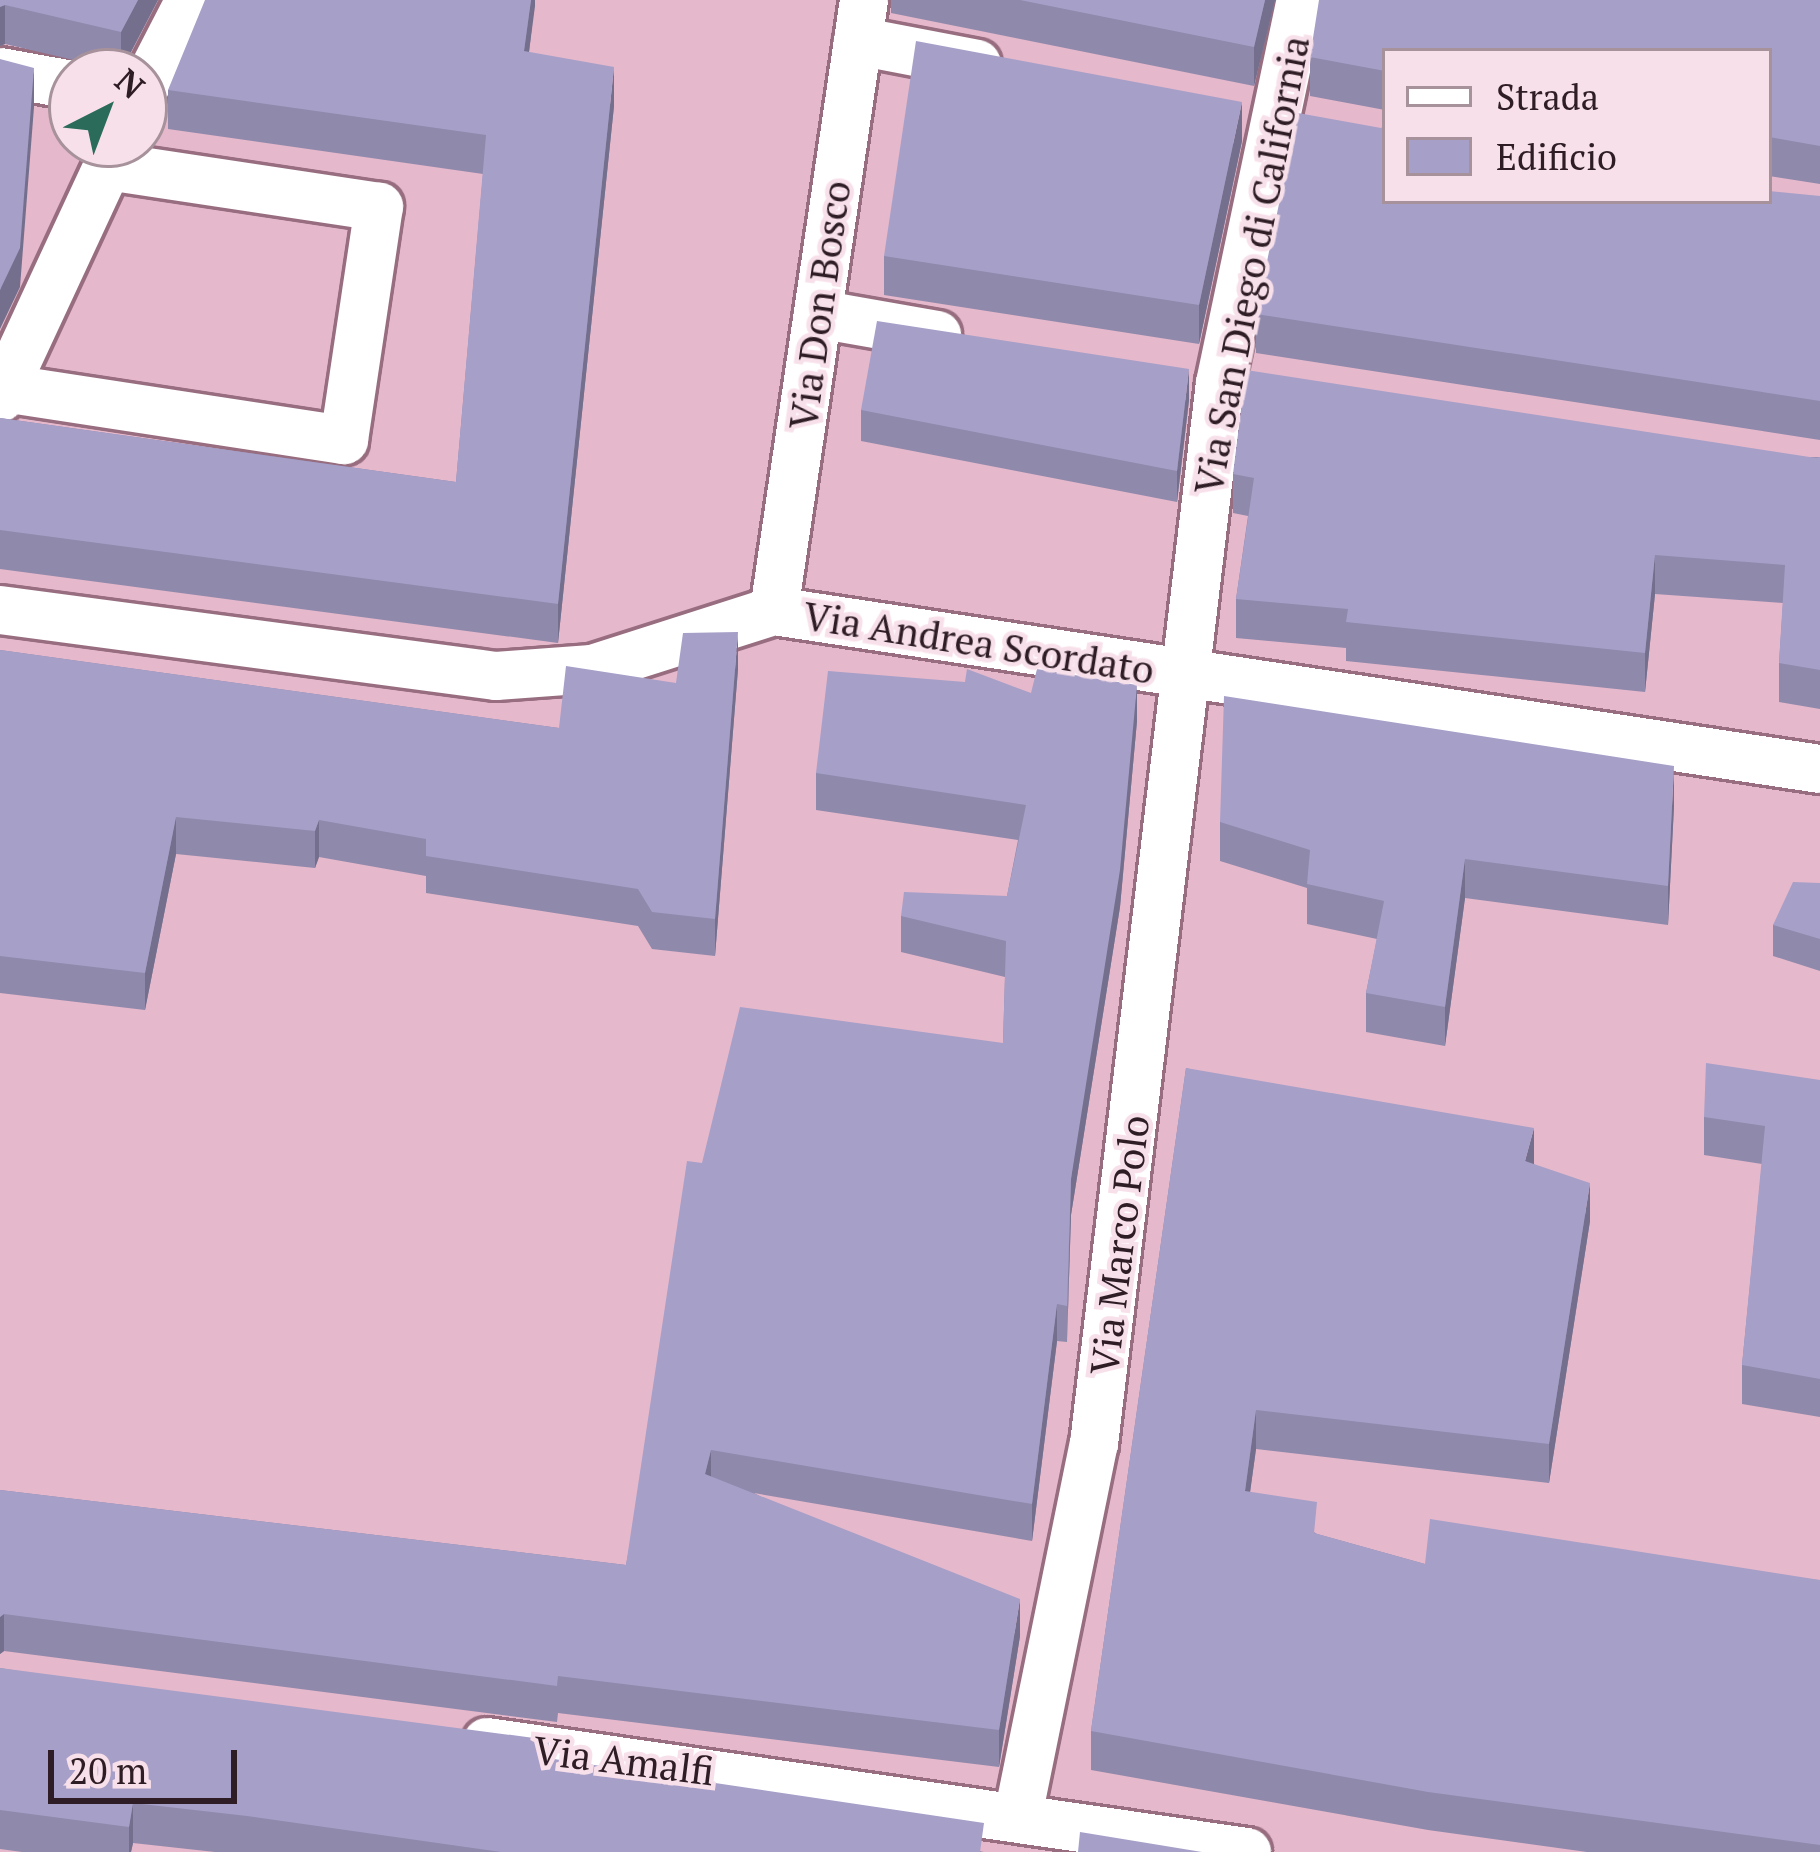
<!DOCTYPE html>
<html>
<head>
<meta charset="utf-8">
<style>
  body { margin:0 }
  #map { position:relative; width:1820px; height:1852px; overflow:hidden; background:#e6b8cb; font-family:"PT Serif",serif }
  div>[style] { position:absolute }
  .roads { filter:drop-shadow(3px 0 #976d7f) drop-shadow(-3px 0 #976d7f) drop-shadow(0 3px #976d7f) drop-shadow(0 -3px #976d7f) }
  .street>* { height:48px; margin:-24px; padding:0 24px; transform-origin:24px; border-radius:24px; background:#fff }
  .wall>* { inset:0; background:#8f89ac }
  .shaded-wall>* { inset:0; background:#746f8c }
  .building>* { inset:0; background:#a69fc8 }
  span { translate:-50% -50%; white-space:nowrap; text-align:center; line-height:1.15; -webkit-text-stroke:9px #f8e0ea; paint-order:stroke }
  .street-label { font-size:39px; color:#2e1d25 }
  .legend { position:absolute; left:1382px; top:48px; width:390px; height:156px; box-sizing:border-box; background:#f8e0ea; border:3px solid #a7929b; margin:0; padding:15px 21px; list-style:none; font-size:36px; color:#2e1d25 }
  .legend li { display:flex; align-items:center; gap:24px; height:60px }
  .legend b { width:60px; border:3px solid #a7929b }
  .north { position:absolute; left:48px; top:48px; width:120px; height:120px; box-sizing:border-box; background:#f8e0ea; border:3px solid #a7929b; border-radius:50%; rotate:42deg; font-size:33px; font-weight:700; line-height:48px; text-align:center; color:#2e1d25 }
  .north::after { content:''; display:block; margin:auto; width:42px; height:54px; background:#2b6b5a; clip-path:polygon(50% 0,100% 100%,50% 72%,0 100%) }
  .scale { position:absolute; left:48px; top:1750px; width:189px; height:54px; box-sizing:border-box; border:6px solid #2e1d25; border-top:0; padding-left:15px; font-size:36px; line-height:42px; white-space:nowrap; color:#2e1d25; -webkit-text-stroke:9px #f8e0ea; paint-order:stroke }
</style>
</head>
<body>
<div id="map">
  <div class="roads">
    <div class="street">
      <div style="left:858px;top:41px;width:121px;rotate:10.9deg"></div>
      <div style="left:0;top:72px;width:73px;rotate:10.2deg"></div>
      <div style="left:144px;top:89px;width:100px;rotate:-62.7deg"></div>
      <div style="left:818px;top:314px;width:121px;rotate:10deg"></div>
      <div style="left:4px;top:388px;width:344px;rotate:8.7deg"></div>
      <div style="left:344px;top:440px;width:236px;rotate:-81.5deg"></div>
      <div style="left:379px;top:207px;width:274px;rotate:-171.4deg"></div>
      <div style="left:0;top:398px;width:280px;rotate:-65.1deg"></div>
      <div style="left:0;top:610px;width:500px;rotate:7.58deg"></div>
      <div style="left:496px;top:676px;width:96px;rotate:-4.2deg"></div>
      <div style="left:592px;top:669px;width:191px;rotate:-17.7deg"></div>
      <div style="left:774px;top:611px;width:1058px;rotate:8.59deg"></div>
      <div style="left:774px;top:611px;width:618px;rotate:-81.62deg"></div>
      <div style="left:487px;top:1742px;width:768px;rotate:8.24deg"></div>
      <div style="left:1019px;top:1811px;width:375px;rotate:-78.5deg"></div>
      <div style="left:1094px;top:1444px;width:1068px;rotate:-83.23deg"></div>
      <div style="left:1220px;top:383px;width:391px;rotate:-78.1deg"></div>
    </div>
  </div>
  <div class="wall">
    <div style="clip-path:polygon(0 0,158px 0,121px 71px,5px 44px,0 46px)"></div>
    <div style="clip-path:polygon(535px 0,529px 52px,614px 106px,558px 643px,0 569px,0 418px,456px 482px,483px 174px,168px 129px,168px 90px)"></div>
    <div style="clip-path:polygon(891px 0,1275px 0,1254px 86px,891px 13px)"></div>
    <div style="clip-path:polygon(1820px 0,1820px 184px,1769px 176px,1769px 51px,1385px 51px,1385px 110px,1310px 96px,1310px 57px)"></div>
    <div style="clip-path:polygon(1381px 128px,1385px 201px,1820px 196px,1820px 440px,1256px 353px,1256px 314px)"></div>
    <div style="clip-path:polygon(1242px 141px,1199px 344px,884px 295px,884px 256px)"></div>
    <div style="clip-path:polygon(1189px 400px,1177px 502px,861px 441px,861px 410px)"></div>
    <div style="clip-path:polygon(1820px 457px,1820px 709px,1779px 702px,1779px 663px,1783px 603px,1655px 594px,1645px 692px,1346px 661px,1346px 648px,1236px 638px,1236px 599px,1248px 516px,1233px 513px,1233px 474px)"></div>
    <div style="clip-path:polygon(0 650px,559px 728px,676px 683px,738px 669px,715px 956px,652px 949px,638px 926px,426px 893px,426px 876px,319px 857px,315px 868px,176px 854px,145px 1010px,0 993px)"></div>
    <div style="clip-path:polygon(1031px 693px,1137px 721px,1120px 907px,1071px 1215px,1067px 1342px,1057px 1341px,1032px 1541px,754px 1493px,1020px 1636px,999px 1767px,558px 1713px,557px 1722px,4px 1651px,0 1654px,0 1490px,626px 1565px,702px 1163px,1003px 1043px,1005px 977px,901px 952px,901px 916px,1007px 896px,1018px 840px,816px 810px,816px 773px)"></div>
    <div style="clip-path:polygon(1674px 806px,1668px 925px,1465px 898px,1445px 1046px,1366px 1032px,1366px 993px,1377px 939px,1307px 924px,1307px 888px,1220px 861px,1220px 822px)"></div>
    <div style="clip-path:polygon(1820px 883px,1820px 971px,1773px 956px,1773px 925px)"></div>
    <div style="clip-path:polygon(1186px 1068px,1534px 1164px,1590px 1221px,1549px 1483px,1256px 1449px,1250px 1492px,1317px 1534px,1425px 1564px,1820px 1580px,1820px 1852px,1587px 1852px,1428px 1830px,1091px 1770px,1091px 1731px)"></div>
    <div style="clip-path:polygon(1820px 1080px,1820px 1417px,1742px 1404px,1742px 1365px,1762px 1164px,1704px 1155px,1704px 1117px)"></div>
    <div style="clip-path:polygon(0 1668px,549px 1759px,984px 1852px,215px 1852px,133px 1843px,131px 1852px,22px 1852px,0 1849px)"></div>
  </div>
  <div class="shaded-wall">
    <div style="clip-path:polygon(138px 0,158px 0,121px 71px,121px 32px)"></div>
    <div style="clip-path:polygon(531px 0,535px 0,535px 6px,524px 90px,524px 51px)"></div>
    <div style="clip-path:polygon(1265px 0,1275px 0,1254px 86px,1254px 47px)"></div>
    <div style="clip-path:polygon(5px 5px,5px 44px,0 46px,0 7px)"></div>
    <div style="clip-path:polygon(614px 67px,614px 106px,558px 643px,558px 604px)"></div>
    <div style="clip-path:polygon(34px 68px,34px 107px,20px 287px,0 329px,0 290px)"></div>
    <div style="clip-path:polygon(1242px 102px,1242px 141px,1199px 344px,1199px 305px)"></div>
    <div style="clip-path:polygon(1189px 369px,1189px 400px,1177px 502px,1177px 471px)"></div>
    <div style="clip-path:polygon(1655px 555px,1655px 594px,1645px 692px,1645px 653px)"></div>
    <div style="clip-path:polygon(738px 632px,738px 669px,715px 956px,715px 919px)"></div>
    <div style="clip-path:polygon(1137px 685px,1137px 721px,1120px 907px,1071px 1215px,1067px 1342px,1071px 1179px)"></div>
    <div style="clip-path:polygon(1674px 766px,1674px 806px,1668px 925px,1668px 886px)"></div>
    <div style="clip-path:polygon(176px 817px,176px 854px,145px 1010px,145px 973px)"></div>
    <div style="clip-path:polygon(319px 820px,319px 857px,315px 868px,315px 831px)"></div>
    <div style="clip-path:polygon(1465px 859px,1465px 898px,1445px 1046px,1445px 1007px)"></div>
    <div style="clip-path:polygon(1534px 1128px,1534px 1167px,1525px 1161px)"></div>
    <div style="clip-path:polygon(1590px 1183px,1590px 1221px,1549px 1483px,1549px 1444px)"></div>
    <div style="clip-path:polygon(1057px 1304px,1057px 1341px,1032px 1541px,1032px 1504px)"></div>
    <div style="clip-path:polygon(1256px 1410px,1256px 1449px,1245px 1529px,1245px 1491px)"></div>
    <div style="clip-path:polygon(711px 1450px,711px 1486px,705px 1474px)"></div>
    <div style="clip-path:polygon(1020px 1599px,1020px 1636px,999px 1767px,999px 1730px)"></div>
    <div style="clip-path:polygon(4px 1614px,4px 1651px,0 1654px,0 1617px)"></div>
    <div style="clip-path:polygon(133px 1803px,133px 1843px,131px 1852px,129px 1852px,129px 1827px)"></div>
  </div>
  <div class="building">
    <div style="clip-path:polygon(0 0,138px 0,121px 32px,5px 5px,0 7px)"></div>
    <div style="clip-path:polygon(205px 0,531px 0,524px 51px,614px 67px,558px 604px,0 530px,0 418px,456px 482px,486px 135px,168px 90px)"></div>
    <div style="clip-path:polygon(1020px 0,1265px 0,1254px 47px)"></div>
    <div style="clip-path:polygon(1319px 0,1820px 0,1820px 146px,1769px 137px,1769px 51px,1385px 51px,1385px 71px,1310px 57px)"></div>
    <div style="clip-path:polygon(916px 41px,1242px 102px,1199px 305px,884px 256px)"></div>
    <div style="clip-path:polygon(0 59px,34px 68px,20px 248px,0 290px)"></div>
    <div style="clip-path:polygon(1298px 113px,1381px 128px,1385px 125px,1385px 201px,1769px 201px,1769px 191px,1820px 196px,1820px 401px,1256px 314px)"></div>
    <div style="clip-path:polygon(877px 321px,1189px 369px,1177px 471px,861px 410px)"></div>
    <div style="clip-path:polygon(1246px 370px,1816px 458px,1820px 457px,1820px 670px,1779px 663px,1785px 565px,1655px 555px,1645px 653px,1346px 622px,1348px 609px,1236px 599px,1254px 478px,1233px 474px)"></div>
    <div style="clip-path:polygon(738px 632px,715px 919px,652px 912px,638px 889px,426px 856px,426px 839px,319px 820px,315px 831px,176px 817px,145px 973px,0 956px,0 650px,559px 728px,566px 666px,676px 683px,683px 633px)"></div>
    <div style="clip-path:polygon(967px 669px,1031px 693px,1037px 669px,1137px 685px,1120px 870px,1071px 1179px,1067px 1306px,1057px 1304px,1032px 1504px,711px 1450px,705px 1474px,1020px 1599px,999px 1730px,558px 1676px,557px 1686px,4px 1614px,0 1617px,0 1490px,626px 1565px,687px 1161px,702px 1163px,740px 1007px,1003px 1043px,1006px 941px,901px 916px,904px 892px,1007px 896px,1026px 805px,816px 773px,828px 671px,965px 682px)"></div>
    <div style="clip-path:polygon(1224px 696px,1674px 766px,1668px 886px,1465px 859px,1445px 1007px,1366px 993px,1384px 901px,1307px 884px,1310px 850px,1220px 822px)"></div>
    <div style="clip-path:polygon(1793px 882px,1820px 883px,1820px 939px,1773px 925px)"></div>
    <div style="clip-path:polygon(1706px 1063px,1820px 1080px,1820px 1379px,1742px 1365px,1765px 1126px,1704px 1117px)"></div>
    <div style="clip-path:polygon(1186px 1068px,1534px 1128px,1525px 1161px,1590px 1183px,1549px 1444px,1256px 1410px,1245px 1491px,1317px 1502px,1314px 1533px,1425px 1564px,1430px 1519px,1820px 1580px,1820px 1845px,1428px 1792px,1091px 1731px)"></div>
    <div style="clip-path:polygon(0 1668px,549px 1740px,547px 1758px,984px 1823px,980px 1852px,501px 1852px,247px 1816px,133px 1803px,129px 1827px,0 1810px)"></div>
    <div style="clip-path:polygon(1080px 1832px,1202px 1852px,1078px 1852px)"></div>
  </div>
  <div class="street-label">
    <span style="left:1251px;top:265px;rotate:-79deg">Via San Diego di California</span>
    <span style="left:819px;top:305px;rotate:-82deg">Via Don Bosco</span>
    <span style="left:979px;top:642px;rotate:9deg">Via Andrea Scordato</span>
    <span style="left:1119px;top:1245px;rotate:-83deg">Via Marco Polo</span>
    <span style="left:624px;top:1760px;rotate:7deg">Via Amalfi</span>
  </div>
  <ul class="legend">
  <li><b style="height:15px;background:#fff"></b>Strada</li>
  <li><b style="height:33px;background:#a69fc8"></b>Edificio</li>
  </ul>
  <div class="north">N</div>
  <div class="scale">20 m</div>
</div>
</body>
</html>
